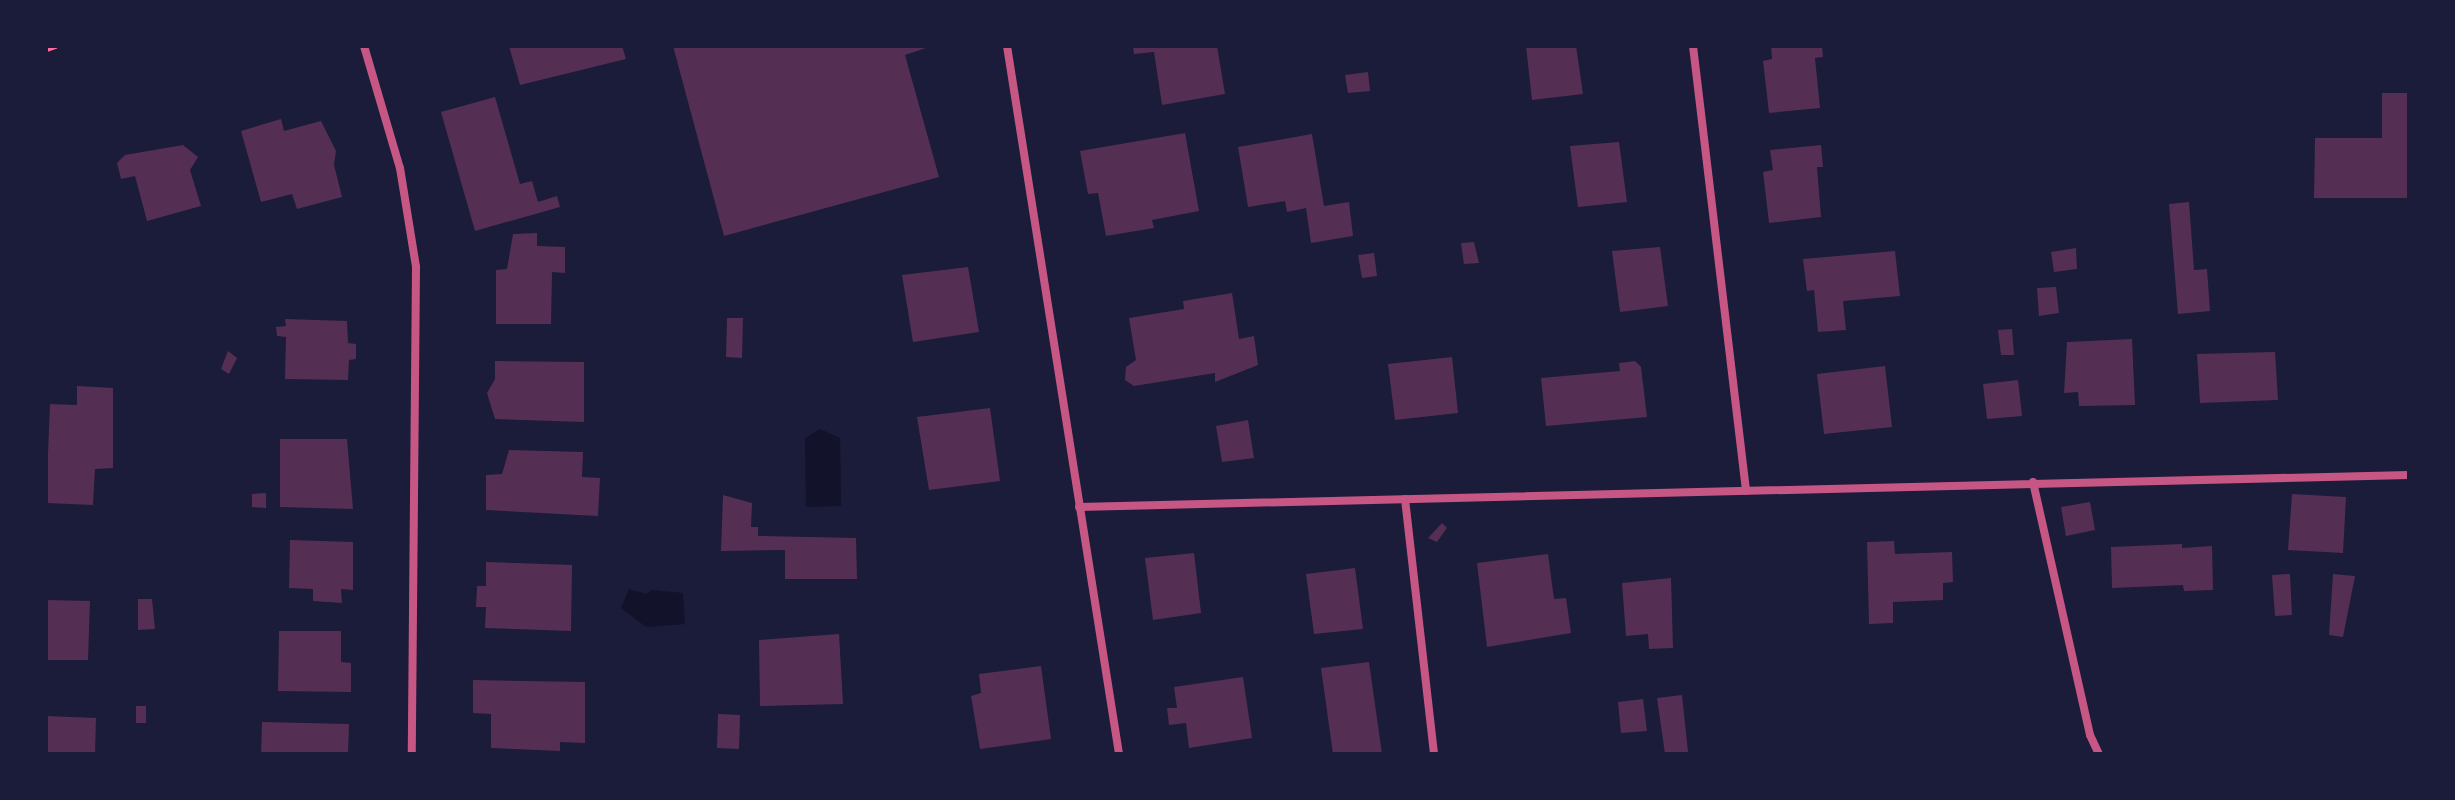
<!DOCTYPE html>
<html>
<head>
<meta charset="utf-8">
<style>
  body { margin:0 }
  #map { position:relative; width:2455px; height:800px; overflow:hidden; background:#1b1b3a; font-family:"Golos Text",sans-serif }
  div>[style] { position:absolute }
  .water>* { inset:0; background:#12122b }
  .building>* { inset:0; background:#542f53 }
  .path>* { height:5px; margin:-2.5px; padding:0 2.5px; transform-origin:2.5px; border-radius:2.5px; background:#ff6b9d }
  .minor>* { height:8px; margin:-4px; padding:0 4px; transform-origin:4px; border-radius:4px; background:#c65784 }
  span { translate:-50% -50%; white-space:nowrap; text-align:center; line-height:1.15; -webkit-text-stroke:8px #1b1b3a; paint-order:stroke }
  .frame { position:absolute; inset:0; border:48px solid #1b1b3a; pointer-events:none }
</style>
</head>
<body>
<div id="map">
  <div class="water">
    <div style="clip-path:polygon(820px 429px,840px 438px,841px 506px,806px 507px,805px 438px)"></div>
    <div style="clip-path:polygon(629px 589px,646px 594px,652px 590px,683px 593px,685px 624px,646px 627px,621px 608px)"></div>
  </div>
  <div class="building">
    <div style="clip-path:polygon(509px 46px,622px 46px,626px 59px,520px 85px)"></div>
    <div style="clip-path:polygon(673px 46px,932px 46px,905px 55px,939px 177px,724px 236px)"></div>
    <div style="clip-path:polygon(1133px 46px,1217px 46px,1225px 94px,1162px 105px,1154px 52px,1134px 54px)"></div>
    <div style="clip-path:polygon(1526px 46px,1576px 46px,1583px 94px,1532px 100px)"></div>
    <div style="clip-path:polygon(1771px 46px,1822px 46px,1823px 57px,1815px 58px,1820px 108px,1769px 113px,1763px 61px,1772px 59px)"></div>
    <div style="clip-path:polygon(1368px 72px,1370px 91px,1348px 93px,1345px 75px)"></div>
    <div style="clip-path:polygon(2382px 93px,2409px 93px,2409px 198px,2314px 198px,2315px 138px,2382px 138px)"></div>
    <div style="clip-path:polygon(495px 97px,520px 184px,532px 181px,538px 202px,557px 196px,560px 207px,475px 231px,441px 112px)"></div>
    <div style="clip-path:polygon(281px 119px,284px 131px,321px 121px,336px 151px,334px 165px,342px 197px,297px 209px,292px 194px,261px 202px,241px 131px)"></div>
    <div style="clip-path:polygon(1185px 133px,1199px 211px,1152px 220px,1154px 228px,1106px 236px,1098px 193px,1088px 194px,1080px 151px)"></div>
    <div style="clip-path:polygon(1312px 134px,1324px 206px,1349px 202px,1353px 236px,1311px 243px,1306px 208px,1287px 212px,1285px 201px,1248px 207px,1238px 147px)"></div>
    <div style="clip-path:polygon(1619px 142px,1627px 202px,1578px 207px,1570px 146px)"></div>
    <div style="clip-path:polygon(183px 145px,198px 157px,190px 170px,201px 206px,147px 221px,135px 176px,121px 179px,117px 163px,125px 155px)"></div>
    <div style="clip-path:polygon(1821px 145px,1823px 167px,1817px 167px,1821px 217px,1769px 223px,1763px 172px,1773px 170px,1770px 150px)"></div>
    <div style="clip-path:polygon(2189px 202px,2194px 270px,2207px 269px,2210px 311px,2178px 314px,2169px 204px)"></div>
    <div style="clip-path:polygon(537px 233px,537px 246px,565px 247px,565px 273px,552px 272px,551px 324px,496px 324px,496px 270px,507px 269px,513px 234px)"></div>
    <div style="clip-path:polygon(1474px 242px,1479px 263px,1464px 264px,1461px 243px)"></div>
    <div style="clip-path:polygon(1660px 247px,1668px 306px,1620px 312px,1612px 251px)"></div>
    <div style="clip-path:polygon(2076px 248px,2077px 269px,2054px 272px,2051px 252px)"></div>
    <div style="clip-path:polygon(1895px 251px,1900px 296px,1843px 301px,1846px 330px,1818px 332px,1814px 290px,1807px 291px,1803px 259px)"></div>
    <div style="clip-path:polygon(1374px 253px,1377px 276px,1362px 278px,1358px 255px)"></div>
    <div style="clip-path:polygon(968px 267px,979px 332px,913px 342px,902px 275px)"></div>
    <div style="clip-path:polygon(2056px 287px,2059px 313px,2039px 316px,2037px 288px)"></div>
    <div style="clip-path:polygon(1232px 293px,1239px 339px,1254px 336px,1258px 365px,1215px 382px,1215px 373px,1134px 386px,1125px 380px,1126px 367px,1136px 360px,1129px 318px,1184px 309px,1183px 301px)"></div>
    <div style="clip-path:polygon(727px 318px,743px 318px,742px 358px,726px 357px)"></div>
    <div style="clip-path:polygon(285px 319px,347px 321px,348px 343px,356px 344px,356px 359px,349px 360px,348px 380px,285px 379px,286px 337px,277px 336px,276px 327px,286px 326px)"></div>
    <div style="clip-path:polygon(2012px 329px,2014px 355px,2001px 355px,1998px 330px)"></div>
    <div style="clip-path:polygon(2132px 339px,2135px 405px,2079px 406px,2078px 392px,2064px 393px,2067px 342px)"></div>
    <div style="clip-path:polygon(228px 351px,237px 358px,229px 374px,221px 369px)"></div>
    <div style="clip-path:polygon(2275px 352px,2278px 400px,2200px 403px,2197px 354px)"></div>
    <div style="clip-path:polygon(1452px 357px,1458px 413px,1395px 420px,1388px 364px)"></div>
    <div style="clip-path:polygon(495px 361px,584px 362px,584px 422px,495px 419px,487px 393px,495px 379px)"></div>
    <div style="clip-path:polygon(1635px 361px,1641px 367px,1647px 417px,1546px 426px,1541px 378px,1620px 371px,1619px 363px)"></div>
    <div style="clip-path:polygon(1885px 366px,1892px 427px,1824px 434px,1817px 374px)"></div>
    <div style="clip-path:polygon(2018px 380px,2022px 416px,1987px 419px,1983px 384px)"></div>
    <div style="clip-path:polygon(77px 386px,113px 388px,113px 468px,95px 469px,93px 505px,46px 503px,50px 404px,77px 405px)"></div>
    <div style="clip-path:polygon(990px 408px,1000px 481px,929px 490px,917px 417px)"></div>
    <div style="clip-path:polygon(1248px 420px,1254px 458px,1222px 462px,1216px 426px)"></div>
    <div style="clip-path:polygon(280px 439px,347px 439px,353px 509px,280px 507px)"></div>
    <div style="clip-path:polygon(509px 450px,583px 452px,582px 477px,600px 478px,598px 516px,486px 510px,486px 475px,502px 474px)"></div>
    <div style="clip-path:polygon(266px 493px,266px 508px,252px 507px,252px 494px)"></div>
    <div style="clip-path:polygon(2292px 494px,2346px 497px,2343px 553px,2288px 550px)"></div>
    <div style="clip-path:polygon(723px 495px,752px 503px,751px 527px,758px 527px,758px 536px,856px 538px,857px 579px,785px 579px,785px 550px,721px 551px)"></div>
    <div style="clip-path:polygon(2090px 502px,2095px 530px,2066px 536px,2061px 507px)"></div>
    <div style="clip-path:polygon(1442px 523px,1447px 528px,1437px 542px,1428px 538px)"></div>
    <div style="clip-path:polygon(290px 540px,353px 542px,353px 590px,341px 589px,342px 603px,313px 601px,313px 589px,289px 588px)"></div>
    <div style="clip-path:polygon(1894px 541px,1895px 554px,1952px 552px,1953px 582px,1943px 583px,1943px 600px,1893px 602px,1893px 623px,1869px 624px,1867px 542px)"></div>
    <div style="clip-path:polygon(2182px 544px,2182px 548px,2212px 546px,2213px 590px,2184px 591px,2183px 585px,2112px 588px,2111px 547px)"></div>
    <div style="clip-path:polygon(1194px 553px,1201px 613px,1153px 620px,1145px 558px)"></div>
    <div style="clip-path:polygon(1548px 554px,1554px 599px,1566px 598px,1571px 633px,1487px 647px,1477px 563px)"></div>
    <div style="clip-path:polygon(486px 562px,572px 565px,571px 631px,485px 628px,486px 607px,476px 607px,477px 586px,486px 586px)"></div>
    <div style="clip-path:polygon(1355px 568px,1363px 629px,1314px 634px,1306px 574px)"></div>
    <div style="clip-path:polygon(2290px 574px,2292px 615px,2275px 616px,2272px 575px)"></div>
    <div style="clip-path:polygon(2333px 574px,2355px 576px,2343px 637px,2329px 635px)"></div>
    <div style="clip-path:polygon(1671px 578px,1673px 648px,1649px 649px,1648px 634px,1626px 636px,1622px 583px)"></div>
    <div style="clip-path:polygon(138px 599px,152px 599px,155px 629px,138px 630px)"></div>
    <div style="clip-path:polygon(46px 600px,90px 601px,88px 660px,46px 660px)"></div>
    <div style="clip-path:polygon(279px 631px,341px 631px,341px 662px,351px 663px,351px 692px,278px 691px)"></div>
    <div style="clip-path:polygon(839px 634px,843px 704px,760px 706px,759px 640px)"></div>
    <div style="clip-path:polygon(1369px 662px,1382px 754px,1333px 754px,1321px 668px)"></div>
    <div style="clip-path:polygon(1041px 666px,1051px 739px,980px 749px,971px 696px,981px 693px,979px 674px)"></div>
    <div style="clip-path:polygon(1243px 677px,1252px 738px,1189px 748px,1186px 723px,1169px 725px,1167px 708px,1177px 708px,1174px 687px)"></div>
    <div style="clip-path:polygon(473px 680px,585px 682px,585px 743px,560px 742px,560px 751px,491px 748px,491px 714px,473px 713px)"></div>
    <div style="clip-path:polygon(1682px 695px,1688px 752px,1665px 754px,1657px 698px)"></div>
    <div style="clip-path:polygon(1643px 699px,1647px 731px,1621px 733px,1618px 702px)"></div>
    <div style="clip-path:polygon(136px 706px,146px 706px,146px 723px,136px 723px)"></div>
    <div style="clip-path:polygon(718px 714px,740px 715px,739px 749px,717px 748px)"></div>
    <div style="clip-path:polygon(46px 716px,96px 718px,95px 754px,46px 754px)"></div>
    <div style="clip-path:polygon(262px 722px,349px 724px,348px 754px,261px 754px)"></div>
  </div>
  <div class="path">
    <div style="left:46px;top:49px;width:9px;rotate:-18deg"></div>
  </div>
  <div class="minor">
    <div style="left:364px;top:46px;width:127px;rotate:73.6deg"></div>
    <div style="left:400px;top:168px;width:100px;rotate:80.8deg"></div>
    <div style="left:416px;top:267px;width:487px;rotate:90.5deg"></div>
    <div style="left:1007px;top:46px;width:717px;rotate:81.01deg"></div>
    <div style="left:1693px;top:46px;width:448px;rotate:83.2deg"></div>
    <div style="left:2033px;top:482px;width:259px;rotate:77.3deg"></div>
    <div style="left:2090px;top:735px;width:21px;rotate:65deg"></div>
    <div style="left:1405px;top:499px;width:257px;rotate:83.5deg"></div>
    <div style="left:1079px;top:507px;width:1330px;rotate:-1.38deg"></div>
  </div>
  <div class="frame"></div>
</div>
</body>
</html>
